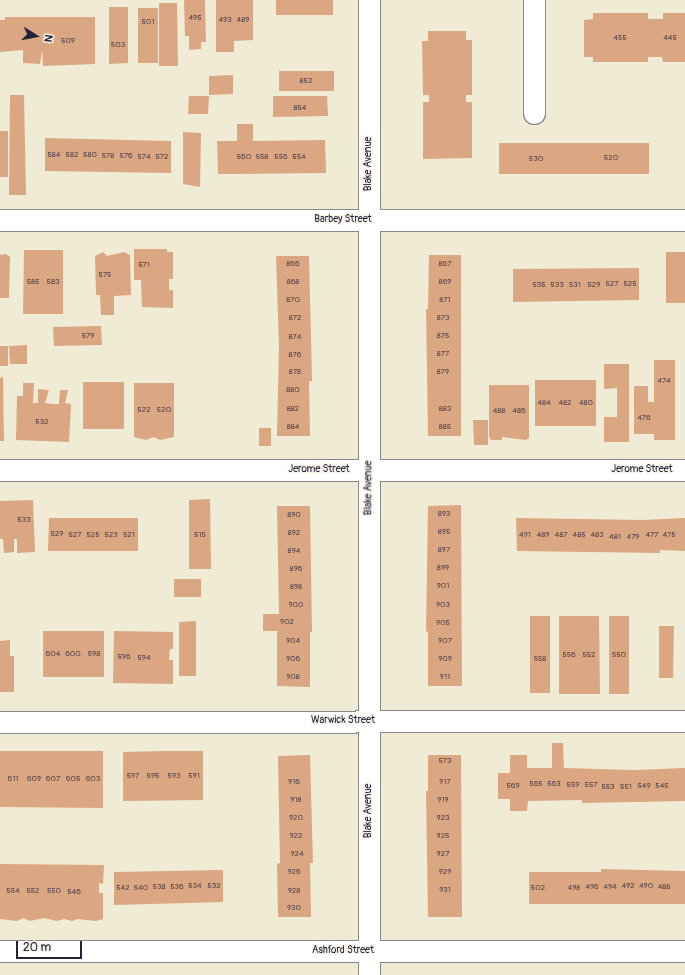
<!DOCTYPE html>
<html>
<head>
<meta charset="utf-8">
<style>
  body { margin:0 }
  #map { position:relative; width:685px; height:975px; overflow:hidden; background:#f0ebd4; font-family:Pangolin,sans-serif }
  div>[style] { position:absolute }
  .building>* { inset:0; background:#dba682 }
  .roads { filter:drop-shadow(1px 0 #898688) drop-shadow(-1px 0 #898688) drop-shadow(0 1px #898688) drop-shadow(0 -1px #898688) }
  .minor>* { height:21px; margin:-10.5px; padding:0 10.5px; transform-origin:10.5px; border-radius:10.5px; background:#fff }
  span { translate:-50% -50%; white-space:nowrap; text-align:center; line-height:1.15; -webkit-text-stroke:3px #f7f3e8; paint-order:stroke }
  .number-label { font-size:8px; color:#50434d }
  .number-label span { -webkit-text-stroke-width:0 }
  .street-label { font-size:10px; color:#22223b }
  .north { position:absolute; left:16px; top:16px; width:40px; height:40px; -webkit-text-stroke:3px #f7f3e8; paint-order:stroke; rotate:101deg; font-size:11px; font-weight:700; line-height:16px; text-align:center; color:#22223b }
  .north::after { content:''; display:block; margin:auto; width:14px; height:18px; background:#22223b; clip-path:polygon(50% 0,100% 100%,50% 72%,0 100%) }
  .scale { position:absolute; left:16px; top:941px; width:66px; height:18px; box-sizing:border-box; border:2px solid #22223b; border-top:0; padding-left:5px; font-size:12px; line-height:14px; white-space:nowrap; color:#22223b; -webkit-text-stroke:3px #f7f3e8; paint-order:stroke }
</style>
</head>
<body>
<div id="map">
  <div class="building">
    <div style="clip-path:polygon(184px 0,205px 0,206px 42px,201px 42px,201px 49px,189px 50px,189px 36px,185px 36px)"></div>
    <div style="clip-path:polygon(216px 0,253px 0,253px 40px,234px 41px,234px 52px,216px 52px)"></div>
    <div style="clip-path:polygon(276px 0,333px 0,333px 15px,276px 15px)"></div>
    <div style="clip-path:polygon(159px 3px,177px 3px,178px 66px,159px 66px)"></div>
    <div style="clip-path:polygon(109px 7px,128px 7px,128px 63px,109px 64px)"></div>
    <div style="clip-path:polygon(138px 8px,158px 8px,158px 63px,138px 63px)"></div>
    <div style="clip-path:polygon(593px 13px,648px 13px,648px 19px,663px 19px,663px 13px,685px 13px,685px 62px,663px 62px,662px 57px,648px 57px,648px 62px,593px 62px,593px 57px,584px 57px,584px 20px,593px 19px)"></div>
    <div style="clip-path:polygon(5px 17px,95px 17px,95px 64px,43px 66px,42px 50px,40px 64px,23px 63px,23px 50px,0 52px,0 20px,5px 20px)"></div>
    <div style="clip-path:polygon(428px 31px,466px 31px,466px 40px,472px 40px,472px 95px,466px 95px,466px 102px,472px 102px,472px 158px,423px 159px,423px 102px,429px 102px,429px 95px,423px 95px,422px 41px,428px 41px)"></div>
    <div style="clip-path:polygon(279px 71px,334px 71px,334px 91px,279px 91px)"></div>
    <div style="clip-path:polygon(233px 75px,233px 94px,209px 95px,209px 76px)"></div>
    <div style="clip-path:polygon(10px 95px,24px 95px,26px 195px,9px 195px)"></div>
    <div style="clip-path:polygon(189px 96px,209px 96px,208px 114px,188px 114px)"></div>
    <div style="clip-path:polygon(273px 96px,327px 96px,328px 116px,273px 117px)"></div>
    <div style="clip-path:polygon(237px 124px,253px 124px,253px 141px,325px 140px,326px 173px,218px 174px,217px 141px,237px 141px)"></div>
    <div style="clip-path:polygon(0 131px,8px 131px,8px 177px,0 177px)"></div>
    <div style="clip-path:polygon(183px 132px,201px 133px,200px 187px,183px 184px)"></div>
    <div style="clip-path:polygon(45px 138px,171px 141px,171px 173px,45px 171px)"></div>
    <div style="clip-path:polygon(499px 143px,649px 143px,649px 174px,499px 174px)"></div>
    <div style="clip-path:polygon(134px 249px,167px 249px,167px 252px,173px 252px,173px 279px,169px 279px,169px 290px,173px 290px,173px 308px,142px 307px,141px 280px,134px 280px)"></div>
    <div style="clip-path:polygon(24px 250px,63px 250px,63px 314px,23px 314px)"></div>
    <div style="clip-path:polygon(103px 252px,107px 256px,124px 252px,130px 255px,131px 295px,114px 296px,114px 315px,101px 315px,100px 295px,96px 295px,95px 256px)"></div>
    <div style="clip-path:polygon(666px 252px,685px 252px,685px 303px,666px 303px)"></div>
    <div style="clip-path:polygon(6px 254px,10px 257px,9px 298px,0 298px,0 255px)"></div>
    <div style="clip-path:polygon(429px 255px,461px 255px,461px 436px,428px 436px,426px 309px,428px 309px)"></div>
    <div style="clip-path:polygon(276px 256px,309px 256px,312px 381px,309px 381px,310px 436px,277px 436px,279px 346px)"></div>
    <div style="clip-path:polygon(639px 268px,639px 300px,513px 302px,513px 269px)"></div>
    <div style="clip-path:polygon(101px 326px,102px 345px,54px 346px,53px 327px)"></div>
    <div style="clip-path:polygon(27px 345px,27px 364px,10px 364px,9px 346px)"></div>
    <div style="clip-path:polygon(0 346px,8px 346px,8px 366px,0 366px)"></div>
    <div style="clip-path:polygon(654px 360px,675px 360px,675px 440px,654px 440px,654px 434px,634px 434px,634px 386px,648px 386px,648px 402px,654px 402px)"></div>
    <div style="clip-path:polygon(604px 364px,629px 364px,629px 442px,604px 442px,604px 417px,617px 417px,617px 388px,604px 389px)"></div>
    <div style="clip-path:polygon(3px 377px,4px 441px,0 441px,0 378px)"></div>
    <div style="clip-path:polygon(535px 380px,596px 380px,596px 426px,535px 426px)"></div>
    <div style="clip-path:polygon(83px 382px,124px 382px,124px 429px,83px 429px)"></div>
    <div style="clip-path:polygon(23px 383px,34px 383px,33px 403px,38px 403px,38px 389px,49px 390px,45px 403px,53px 404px,59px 404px,60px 390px,68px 390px,65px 403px,71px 404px,69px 442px,16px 440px,17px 396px,23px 396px)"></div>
    <div style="clip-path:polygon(134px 383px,174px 383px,174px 437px,160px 440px,154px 437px,146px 440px,134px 437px)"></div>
    <div style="clip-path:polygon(489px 385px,529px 385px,529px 438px,526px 440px,502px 437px,502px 440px,491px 440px,489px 437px)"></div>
    <div style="clip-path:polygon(473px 420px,488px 420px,488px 445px,474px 445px)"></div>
    <div style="clip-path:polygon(259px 428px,271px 428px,271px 446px,259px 446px)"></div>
    <div style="clip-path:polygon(210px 499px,211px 569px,189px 569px,189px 500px)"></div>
    <div style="clip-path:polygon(33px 500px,35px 552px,17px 553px,17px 539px,14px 539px,14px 552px,4px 553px,3px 539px,0 539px,0 501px)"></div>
    <div style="clip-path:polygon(461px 505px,462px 686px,428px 686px,428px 632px,426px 631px,428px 506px)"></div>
    <div style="clip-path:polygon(277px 506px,310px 506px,312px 632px,310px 632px,310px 687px,277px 686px,277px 632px,279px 631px,263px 631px,263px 614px,279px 614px)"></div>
    <div style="clip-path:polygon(49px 518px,138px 518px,138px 551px,48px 551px)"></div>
    <div style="clip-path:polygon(516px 518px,643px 520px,685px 518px,685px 551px,660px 550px,660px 553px,517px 551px)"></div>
    <div style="clip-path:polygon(174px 579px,201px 579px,201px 597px,174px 597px)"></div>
    <div style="clip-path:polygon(530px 616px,550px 616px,550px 693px,530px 693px)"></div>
    <div style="clip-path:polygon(559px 616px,599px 616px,600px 694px,559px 694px)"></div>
    <div style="clip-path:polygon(609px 616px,629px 616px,629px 694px,609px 694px)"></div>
    <div style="clip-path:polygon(196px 621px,196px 676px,179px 676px,179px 622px)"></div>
    <div style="clip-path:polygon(659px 626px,674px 626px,673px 678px,659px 678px)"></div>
    <div style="clip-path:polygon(43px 631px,104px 631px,104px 677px,43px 677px)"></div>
    <div style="clip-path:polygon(114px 631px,173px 632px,173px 649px,170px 649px,169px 660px,173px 660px,173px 684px,113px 683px)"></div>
    <div style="clip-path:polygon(10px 640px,10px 656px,14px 656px,14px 692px,0 692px,0 641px)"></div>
    <div style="clip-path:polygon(552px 743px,563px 743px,564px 768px,635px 770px,685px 768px,685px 801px,582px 803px,582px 800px,528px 801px,527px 811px,510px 811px,510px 799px,498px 799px,498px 773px,510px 773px,510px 755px,527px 755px,527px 768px,552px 768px)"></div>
    <div style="clip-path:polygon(0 751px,103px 751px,103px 808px,0 807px)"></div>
    <div style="clip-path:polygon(164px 751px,203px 751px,203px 800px,123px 801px,123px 752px)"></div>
    <div style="clip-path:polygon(310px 755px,313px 863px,310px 863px,311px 917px,278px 917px,277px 864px,280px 863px,278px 756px)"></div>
    <div style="clip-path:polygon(428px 755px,461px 755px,462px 917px,428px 917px,426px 791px,428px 791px)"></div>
    <div style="clip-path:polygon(0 864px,104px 865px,103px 884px,99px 883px,99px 893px,103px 893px,103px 919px,96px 921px,77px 919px,72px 921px,64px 919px,57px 921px,44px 918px,30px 921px,23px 918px,17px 921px,0 919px)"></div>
    <div style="clip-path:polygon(601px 869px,685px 871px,685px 904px,529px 904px,529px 872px,601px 872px)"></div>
    <div style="clip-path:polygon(223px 870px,223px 902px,114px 905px,114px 872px)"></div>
  </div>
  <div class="roads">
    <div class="minor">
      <div style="left:369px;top:0;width:975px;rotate:90deg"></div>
      <div style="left:534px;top:0;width:113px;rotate:90deg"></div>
      <div style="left:0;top:220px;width:685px"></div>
      <div style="left:0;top:470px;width:685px"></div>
      <div style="left:0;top:722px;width:685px;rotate:-0.08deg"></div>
      <div style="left:0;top:951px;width:685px"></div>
    </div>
  </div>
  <div class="number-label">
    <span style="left:195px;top:18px">495</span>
    <span style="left:225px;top:20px">493</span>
    <span style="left:243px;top:20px">489</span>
    <span style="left:148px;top:22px">501</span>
    <span style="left:620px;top:38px">455</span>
    <span style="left:670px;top:38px">445</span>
    <span style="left:68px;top:41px">509</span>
    <span style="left:118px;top:45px">503</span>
    <span style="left:306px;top:81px">852</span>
    <span style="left:300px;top:108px">854</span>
    <span style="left:54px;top:155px">584</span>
    <span style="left:72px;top:155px">582</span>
    <span style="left:90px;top:155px">580</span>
    <span style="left:108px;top:156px">578</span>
    <span style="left:126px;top:156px">576</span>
    <span style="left:144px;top:157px">574</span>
    <span style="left:162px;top:157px">572</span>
    <span style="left:244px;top:157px">560</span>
    <span style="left:262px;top:157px">558</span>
    <span style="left:281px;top:157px">556</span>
    <span style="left:299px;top:157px">554</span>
    <span style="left:611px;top:158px">520</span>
    <span style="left:536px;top:159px">530</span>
    <span style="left:293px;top:264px">866</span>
    <span style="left:445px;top:264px">867</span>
    <span style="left:144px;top:265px">571</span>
    <span style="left:105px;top:275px">575</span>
    <span style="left:33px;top:282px">585</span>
    <span style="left:53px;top:282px">583</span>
    <span style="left:293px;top:282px">868</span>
    <span style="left:445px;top:282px">869</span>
    <span style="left:612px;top:284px">527</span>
    <span style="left:630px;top:284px">525</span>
    <span style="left:539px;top:285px">535</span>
    <span style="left:557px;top:285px">533</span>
    <span style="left:575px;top:285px">531</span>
    <span style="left:594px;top:285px">529</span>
    <span style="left:293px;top:300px">870</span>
    <span style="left:445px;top:300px">871</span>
    <span style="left:295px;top:318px">872</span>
    <span style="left:443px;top:318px">873</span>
    <span style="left:88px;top:336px">579</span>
    <span style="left:443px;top:336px">875</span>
    <span style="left:295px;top:337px">874</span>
    <span style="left:443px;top:354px">877</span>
    <span style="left:295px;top:355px">876</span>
    <span style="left:295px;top:372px">878</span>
    <span style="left:443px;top:372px">879</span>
    <span style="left:664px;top:381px">474</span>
    <span style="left:293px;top:390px">880</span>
    <span style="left:544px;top:403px">484</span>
    <span style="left:565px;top:403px">482</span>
    <span style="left:586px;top:403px">480</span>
    <span style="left:293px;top:409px">882</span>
    <span style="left:445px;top:409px">883</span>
    <span style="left:144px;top:410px">522</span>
    <span style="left:164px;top:410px">520</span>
    <span style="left:499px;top:411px">488</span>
    <span style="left:519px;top:411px">486</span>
    <span style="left:644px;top:418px">476</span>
    <span style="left:42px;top:422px">532</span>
    <span style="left:293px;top:427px">884</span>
    <span style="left:445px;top:427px">885</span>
    <span style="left:444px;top:514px">893</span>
    <span style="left:294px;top:515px">890</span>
    <span style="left:24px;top:520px">533</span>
    <span style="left:444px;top:532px">895</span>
    <span style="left:294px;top:533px">892</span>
    <span style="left:57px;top:534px">529</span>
    <span style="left:75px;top:535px">527</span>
    <span style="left:93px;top:535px">525</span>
    <span style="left:111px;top:535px">523</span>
    <span style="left:129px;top:535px">521</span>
    <span style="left:200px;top:535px">515</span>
    <span style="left:525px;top:535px">491</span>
    <span style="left:543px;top:535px">489</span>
    <span style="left:561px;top:535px">487</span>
    <span style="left:579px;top:535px">485</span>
    <span style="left:597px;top:535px">483</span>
    <span style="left:652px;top:535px">477</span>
    <span style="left:669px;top:535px">475</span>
    <span style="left:615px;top:537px">481</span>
    <span style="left:633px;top:537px">479</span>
    <span style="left:444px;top:550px">897</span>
    <span style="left:294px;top:551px">894</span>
    <span style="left:443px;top:568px">899</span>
    <span style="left:296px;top:569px">896</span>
    <span style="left:443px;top:586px">901</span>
    <span style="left:296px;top:587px">898</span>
    <span style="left:296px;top:605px">900</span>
    <span style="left:443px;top:605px">903</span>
    <span style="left:287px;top:622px">902</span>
    <span style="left:443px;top:623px">905</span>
    <span style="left:293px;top:641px">904</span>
    <span style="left:445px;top:641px">907</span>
    <span style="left:53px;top:654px">604</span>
    <span style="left:73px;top:654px">600</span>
    <span style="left:94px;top:654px">598</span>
    <span style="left:569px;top:655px">556</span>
    <span style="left:589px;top:655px">552</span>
    <span style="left:619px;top:655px">550</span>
    <span style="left:124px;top:657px">596</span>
    <span style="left:144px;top:658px">594</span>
    <span style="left:293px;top:659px">906</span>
    <span style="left:445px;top:659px">909</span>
    <span style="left:540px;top:659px">558</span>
    <span style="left:293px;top:677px">908</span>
    <span style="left:445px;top:677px">911</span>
    <span style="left:445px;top:761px">573</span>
    <span style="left:133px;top:776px">597</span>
    <span style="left:153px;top:776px">595</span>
    <span style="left:174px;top:776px">593</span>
    <span style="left:194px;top:776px">591</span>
    <span style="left:13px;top:779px">611</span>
    <span style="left:34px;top:779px">609</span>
    <span style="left:53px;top:779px">607</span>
    <span style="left:73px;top:779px">605</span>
    <span style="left:93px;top:779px">603</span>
    <span style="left:294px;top:782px">916</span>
    <span style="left:445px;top:782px">917</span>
    <span style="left:536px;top:784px">565</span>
    <span style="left:554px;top:784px">563</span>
    <span style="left:573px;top:785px">559</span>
    <span style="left:591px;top:785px">557</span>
    <span style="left:513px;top:786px">569</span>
    <span style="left:644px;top:786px">549</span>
    <span style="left:662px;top:786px">545</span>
    <span style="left:608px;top:787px">553</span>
    <span style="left:626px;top:787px">551</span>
    <span style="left:296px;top:800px">918</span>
    <span style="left:443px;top:800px">919</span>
    <span style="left:296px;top:818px">920</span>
    <span style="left:443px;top:818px">923</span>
    <span style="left:296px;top:836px">922</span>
    <span style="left:443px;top:836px">925</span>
    <span style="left:297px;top:854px">924</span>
    <span style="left:443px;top:854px">927</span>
    <span style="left:294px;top:872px">926</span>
    <span style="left:445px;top:872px">929</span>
    <span style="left:195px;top:886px">534</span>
    <span style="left:214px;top:886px">532</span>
    <span style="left:628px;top:886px">492</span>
    <span style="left:646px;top:886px">490</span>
    <span style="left:159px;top:887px">538</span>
    <span style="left:177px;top:887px">536</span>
    <span style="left:592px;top:887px">496</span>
    <span style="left:610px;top:887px">494</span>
    <span style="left:664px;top:887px">488</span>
    <span style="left:123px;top:888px">542</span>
    <span style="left:141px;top:888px">540</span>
    <span style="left:538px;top:888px">502</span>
    <span style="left:574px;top:888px">498</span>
    <span style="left:445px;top:890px">931</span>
    <span style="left:13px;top:891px">554</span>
    <span style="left:33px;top:891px">552</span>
    <span style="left:54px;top:891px">550</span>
    <span style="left:294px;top:891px">928</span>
    <span style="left:74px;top:892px">546</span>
    <span style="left:294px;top:908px">930</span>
  </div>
  <div class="street-label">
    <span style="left:369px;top:164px;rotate:-90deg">Blake Avenue</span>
    <span style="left:343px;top:220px">Barbey Street</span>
    <span style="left:319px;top:470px">Jerome Street</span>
    <span style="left:642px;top:470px">Jerome Street</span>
    <span style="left:369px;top:488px;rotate:-90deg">Blake Avenue</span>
    <span style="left:343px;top:721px">Warwick Street</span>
    <span style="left:369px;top:811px;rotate:-90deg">Blake Avenue</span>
    <span style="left:343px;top:951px">Ashford Street</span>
  </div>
  <div class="north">N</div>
  <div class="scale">20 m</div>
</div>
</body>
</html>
